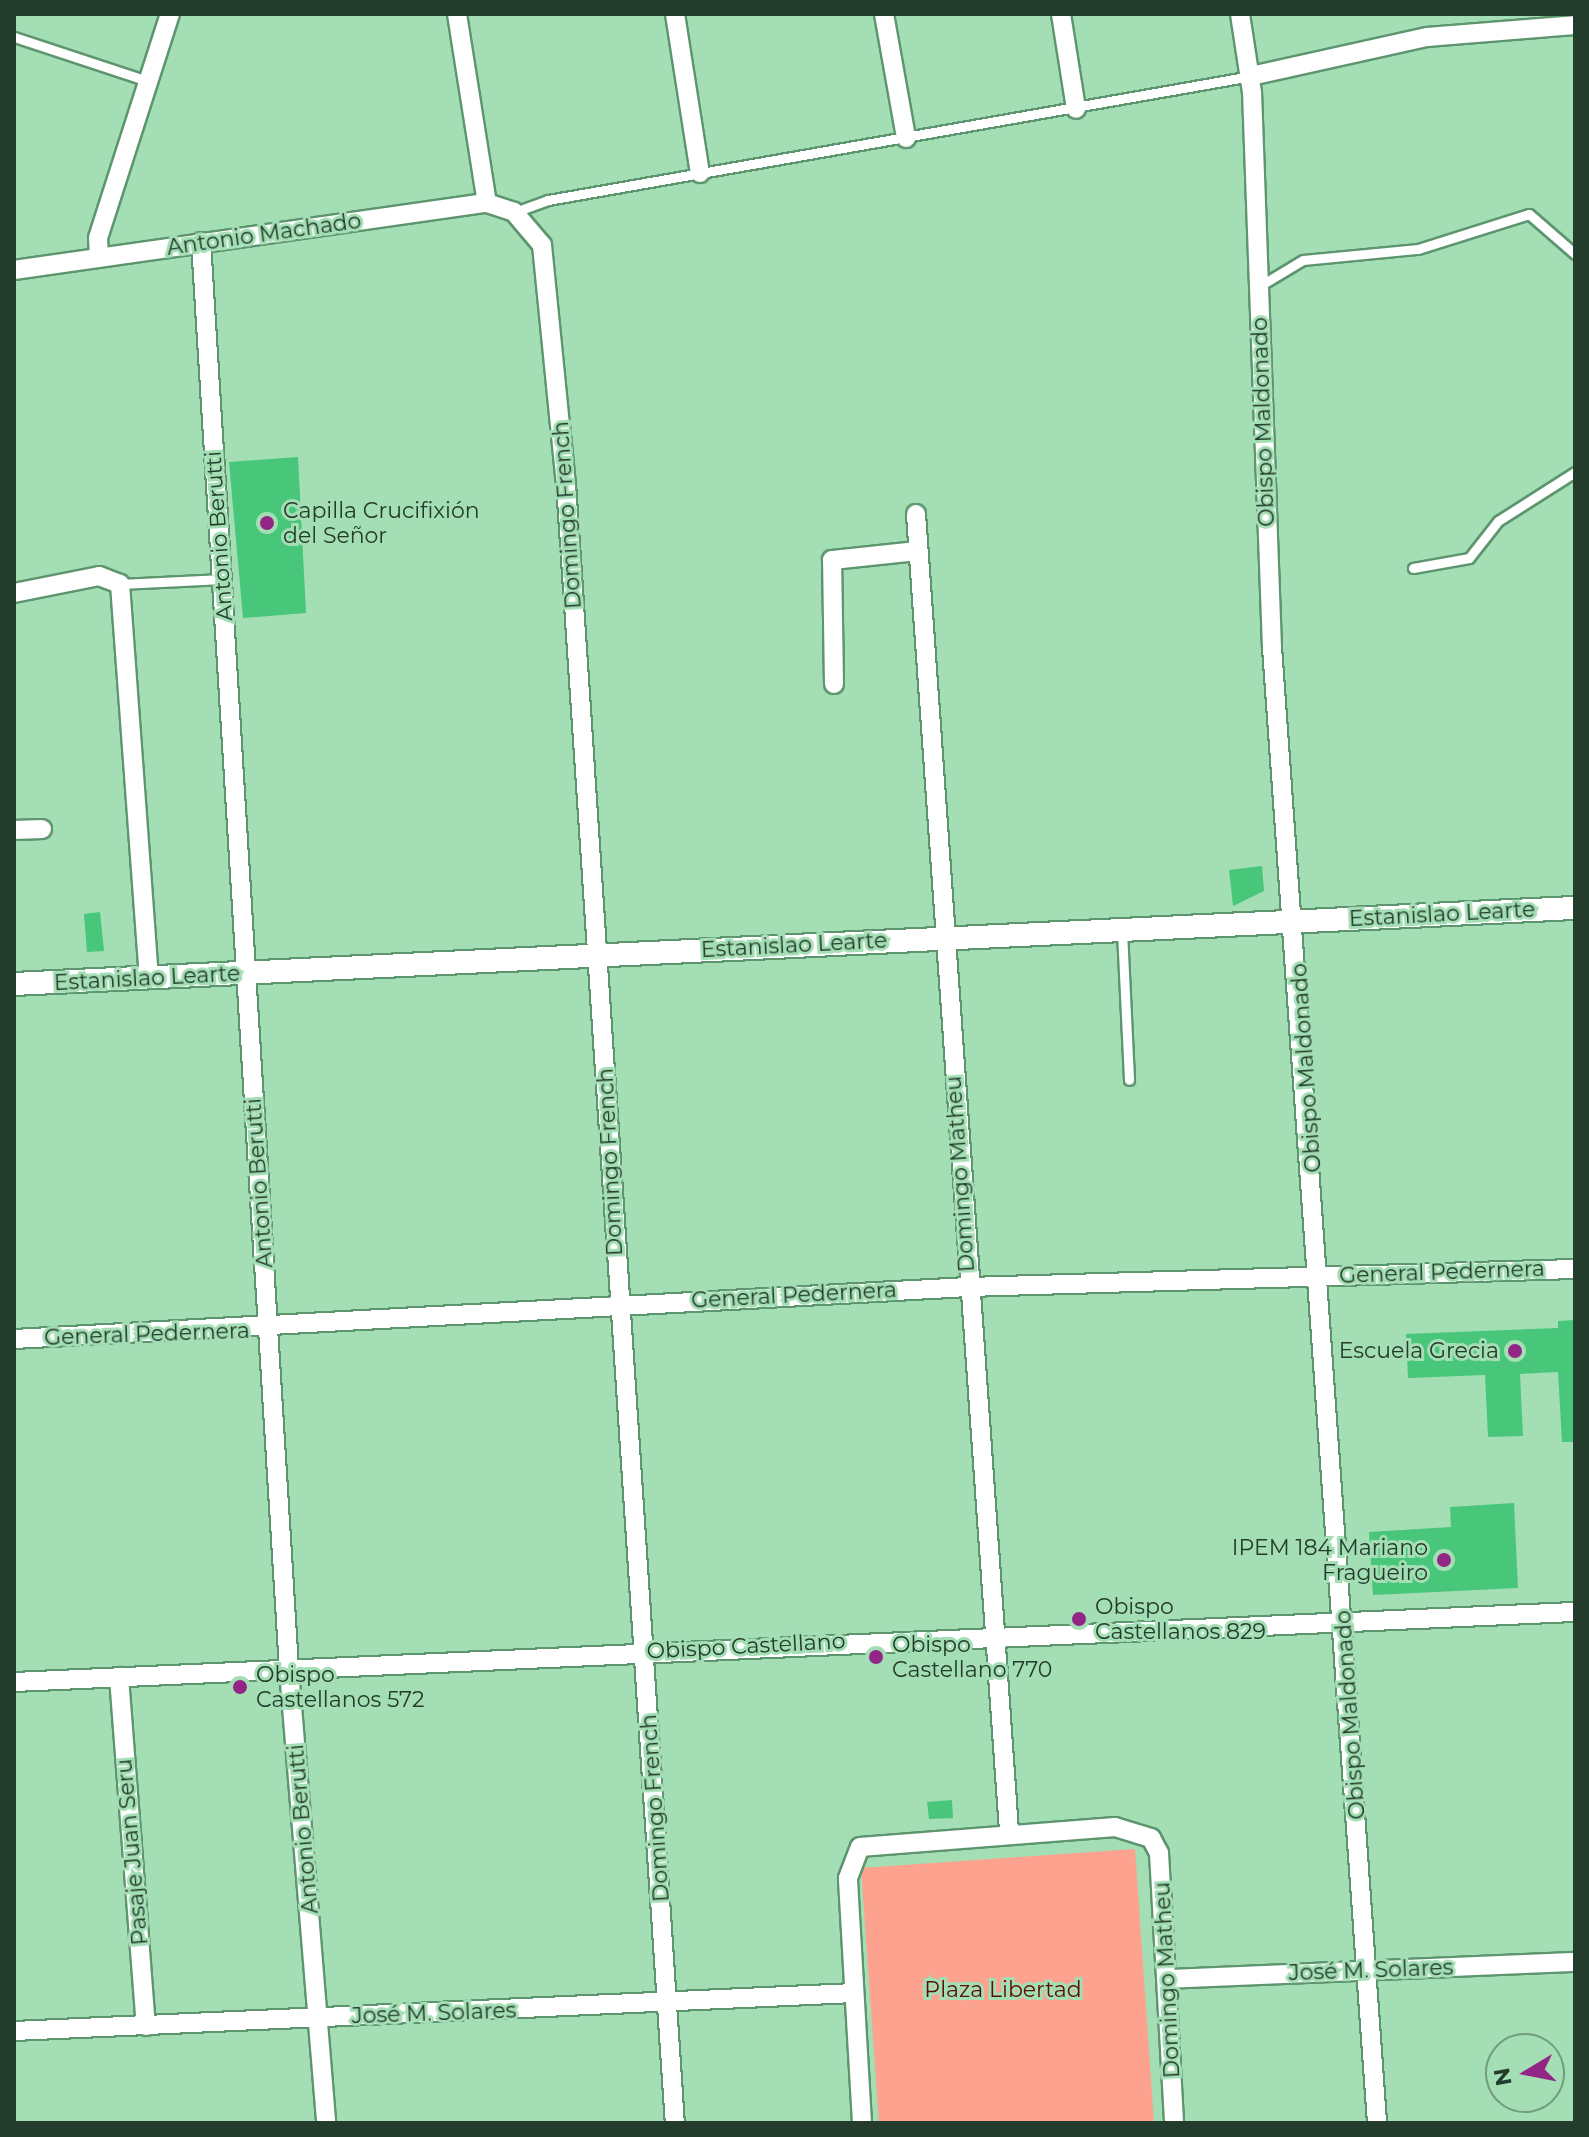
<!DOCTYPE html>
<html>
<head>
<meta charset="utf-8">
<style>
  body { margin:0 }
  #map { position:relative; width:1589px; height:2137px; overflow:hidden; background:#a4deb5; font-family:Montserrat,sans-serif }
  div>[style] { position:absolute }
  .green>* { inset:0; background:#fda28e }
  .building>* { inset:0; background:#48c77a }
  .roads { filter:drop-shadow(2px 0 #5d956f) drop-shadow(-2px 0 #5d956f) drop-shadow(0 2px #5d956f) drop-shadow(0 -2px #5d956f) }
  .service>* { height:9px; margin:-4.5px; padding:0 4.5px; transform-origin:4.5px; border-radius:4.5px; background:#fff }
  .minor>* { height:18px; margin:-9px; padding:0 9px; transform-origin:9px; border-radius:9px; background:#fff }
  .tertiary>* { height:22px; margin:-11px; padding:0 11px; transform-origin:11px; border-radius:11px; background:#fff }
  .dots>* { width:22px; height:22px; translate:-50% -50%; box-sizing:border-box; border:4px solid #a4deb5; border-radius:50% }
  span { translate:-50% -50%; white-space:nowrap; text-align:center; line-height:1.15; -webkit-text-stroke:6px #a4deb5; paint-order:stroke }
  .street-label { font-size:22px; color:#243c2b }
  .poi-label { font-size:22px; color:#243c2b }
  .left { translate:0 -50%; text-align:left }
  .right { translate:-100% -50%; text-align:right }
  .park-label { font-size:22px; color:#5c0f01 }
  .frame { position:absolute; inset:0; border:16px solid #243c2b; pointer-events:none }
  .north { position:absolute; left:1485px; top:2033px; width:80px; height:80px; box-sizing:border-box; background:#a4deb5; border:2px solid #719d7e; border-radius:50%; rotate:260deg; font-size:22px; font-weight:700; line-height:32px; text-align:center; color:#243c2b }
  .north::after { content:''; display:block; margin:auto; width:28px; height:36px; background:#932586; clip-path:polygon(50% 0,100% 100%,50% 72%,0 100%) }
</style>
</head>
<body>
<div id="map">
  <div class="green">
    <div style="clip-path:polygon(1135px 1849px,1154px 2122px,879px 2123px,861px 1868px)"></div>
  </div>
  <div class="building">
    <div style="clip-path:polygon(298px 457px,306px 613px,243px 618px,229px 462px)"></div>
    <div style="clip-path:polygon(1262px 866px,1264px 891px,1233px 906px,1229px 870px)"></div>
    <div style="clip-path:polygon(100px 912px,104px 951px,87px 952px,84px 914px)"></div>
    <div style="clip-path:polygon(1575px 1320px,1575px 1442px,1562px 1442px,1558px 1372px,1520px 1374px,1523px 1436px,1488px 1437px,1485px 1375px,1408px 1378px,1406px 1334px,1558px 1328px,1558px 1321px)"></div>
    <div style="clip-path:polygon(1514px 1503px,1518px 1588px,1373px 1595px,1369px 1532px,1451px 1527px,1450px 1507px)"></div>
    <div style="clip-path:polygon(952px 1800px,953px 1818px,929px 1819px,927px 1802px)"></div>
  </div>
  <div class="roads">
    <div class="service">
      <div style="left:14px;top:37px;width:141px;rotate:18.2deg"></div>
      <div style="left:515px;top:212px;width:35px;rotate:-20deg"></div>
      <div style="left:548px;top:200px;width:714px;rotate:-10deg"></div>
      <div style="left:1258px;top:287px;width:52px;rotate:-31deg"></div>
      <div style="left:1303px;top:260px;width:116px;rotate:-5.5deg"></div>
      <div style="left:1418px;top:249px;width:116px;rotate:-17.5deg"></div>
      <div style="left:1529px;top:214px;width:61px;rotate:41deg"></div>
      <div style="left:1413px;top:568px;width:57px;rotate:-10.1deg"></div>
      <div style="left:1469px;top:558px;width:47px;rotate:-51.9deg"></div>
      <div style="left:1498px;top:521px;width:91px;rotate:-32.5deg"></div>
      <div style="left:120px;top:584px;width:103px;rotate:-2.8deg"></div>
      <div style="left:1122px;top:931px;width:149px;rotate:87.3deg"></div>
    </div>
    <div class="minor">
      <div style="left:457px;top:14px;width:191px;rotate:81deg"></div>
      <div style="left:675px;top:14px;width:161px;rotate:81.1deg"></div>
      <div style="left:884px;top:14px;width:126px;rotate:79.9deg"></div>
      <div style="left:1061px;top:14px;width:96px;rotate:81deg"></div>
      <div style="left:1240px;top:14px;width:79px;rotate:81.3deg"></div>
      <div style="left:1252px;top:92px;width:555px;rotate:87.94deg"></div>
      <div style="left:1272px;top:647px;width:1480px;rotate:85.93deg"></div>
      <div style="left:1251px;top:76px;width:180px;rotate:-12.5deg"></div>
      <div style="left:1427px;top:37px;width:148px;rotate:-4.6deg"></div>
      <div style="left:201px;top:242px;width:1431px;rotate:86.47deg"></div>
      <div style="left:289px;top:1670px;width:455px;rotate:85.3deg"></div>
      <div style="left:99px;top:257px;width:19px;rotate:-93deg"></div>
      <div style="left:98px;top:238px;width:235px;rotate:-72.2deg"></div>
      <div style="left:14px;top:270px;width:478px;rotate:-8.1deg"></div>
      <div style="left:487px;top:203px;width:28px;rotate:18deg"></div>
      <div style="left:514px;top:212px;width:43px;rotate:49.7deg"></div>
      <div style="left:542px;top:245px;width:240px;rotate:84.3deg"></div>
      <div style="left:566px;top:484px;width:1643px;rotate:86.2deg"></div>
      <div style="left:916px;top:514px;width:1321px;rotate:85.96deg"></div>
      <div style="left:14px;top:593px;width:87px;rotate:-11.3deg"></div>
      <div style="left:99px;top:576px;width:22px;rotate:21deg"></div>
      <div style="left:120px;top:584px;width:395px;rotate:85.8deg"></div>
      <div style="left:834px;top:684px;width:124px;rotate:-90.9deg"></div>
      <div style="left:832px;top:560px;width:86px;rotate:-6deg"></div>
      <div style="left:14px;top:830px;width:28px;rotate:-2deg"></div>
      <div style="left:14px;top:1339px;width:955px;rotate:-3.12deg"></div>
      <div style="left:968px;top:1287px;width:607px;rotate:-1.7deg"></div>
      <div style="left:119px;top:1677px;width:350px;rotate:85.6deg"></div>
      <div style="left:14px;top:1682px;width:1563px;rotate:-2.57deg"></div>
      <div style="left:1167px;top:1979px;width:408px;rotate:-2.4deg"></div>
      <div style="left:14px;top:2031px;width:841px;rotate:-2.59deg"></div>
      <div style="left:862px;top:2123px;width:245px;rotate:-93.3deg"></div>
      <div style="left:848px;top:1878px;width:33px;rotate:-69deg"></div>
      <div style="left:860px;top:1847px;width:256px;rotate:-4.5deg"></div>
      <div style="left:1115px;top:1827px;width:38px;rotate:17deg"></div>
      <div style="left:1151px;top:1838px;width:17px;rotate:62deg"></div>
      <div style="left:1159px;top:1853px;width:270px;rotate:86.8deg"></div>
    </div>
    <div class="tertiary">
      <div style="left:14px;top:984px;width:1563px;rotate:-2.79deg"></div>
    </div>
  </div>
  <div class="dots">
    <div style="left:267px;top:523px;background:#932586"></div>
    <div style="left:1515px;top:1351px;background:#932586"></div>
    <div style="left:1444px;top:1560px;background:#932586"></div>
    <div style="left:1079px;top:1619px;background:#932586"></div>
    <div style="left:876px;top:1657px;background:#932586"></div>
    <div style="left:240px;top:1687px;background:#932586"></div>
  </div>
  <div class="street-label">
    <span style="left:264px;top:234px;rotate:-8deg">Antonio Machado</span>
    <span style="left:1263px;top:422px;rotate:-92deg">Obispo Maldonado</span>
    <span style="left:567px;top:515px;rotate:-94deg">Domingo French</span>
    <span style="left:219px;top:536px;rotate:-94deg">Antonio Berutti</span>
    <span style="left:1442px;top:914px;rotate:-3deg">Estanislao Learte</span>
    <span style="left:794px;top:945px;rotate:-3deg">Estanislao Learte</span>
    <span style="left:147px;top:978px;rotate:-3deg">Estanislao Learte</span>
    <span style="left:1306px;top:1068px;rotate:-94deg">Obispo Maldonado</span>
    <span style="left:610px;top:1162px;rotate:-93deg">Domingo French</span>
    <span style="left:960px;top:1174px;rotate:-94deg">Domingo Matheu</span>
    <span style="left:259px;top:1183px;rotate:-94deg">Antonio Berutti</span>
    <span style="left:1442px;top:1272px;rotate:-2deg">General Pedernera</span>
    <span style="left:794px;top:1295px;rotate:-3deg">General Pedernera</span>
    <span style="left:147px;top:1334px;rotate:-2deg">General Pedernera</span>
    <span style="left:746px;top:1646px;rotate:-3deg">Obispo Castellano</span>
    <span style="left:1350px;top:1715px;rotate:-94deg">Obispo Maldonado</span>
    <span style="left:655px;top:1808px;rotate:-94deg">Domingo French</span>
    <span style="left:303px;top:1829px;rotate:-95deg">Antonio Berutti</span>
    <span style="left:132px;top:1852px;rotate:-95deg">Pasaje Juan Seru</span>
    <span style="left:1371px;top:1970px;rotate:-2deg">José M. Solares</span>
    <span style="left:1167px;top:1980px;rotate:-93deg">Domingo Matheu</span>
    <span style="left:434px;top:2013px;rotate:-2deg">José M. Solares</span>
  </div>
  <div class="poi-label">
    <span class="left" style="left:283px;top:523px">Capilla Crucifixión<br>del Señor</span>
    <span class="right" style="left:1499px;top:1351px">Escuela Grecia</span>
    <span class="right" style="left:1428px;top:1560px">IPEM 184 Mariano<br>Fragueiro</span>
    <span class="left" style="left:1095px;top:1619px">Obispo<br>Castellanos 829</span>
    <span class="left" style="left:892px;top:1657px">Obispo<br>Castellano 770</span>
    <span class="left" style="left:256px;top:1687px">Obispo<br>Castellanos 572</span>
  </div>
  <div class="park-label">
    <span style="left:1003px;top:1990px">Plaza Libertad</span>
  </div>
  <div class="frame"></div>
  <div class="north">N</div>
</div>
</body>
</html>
